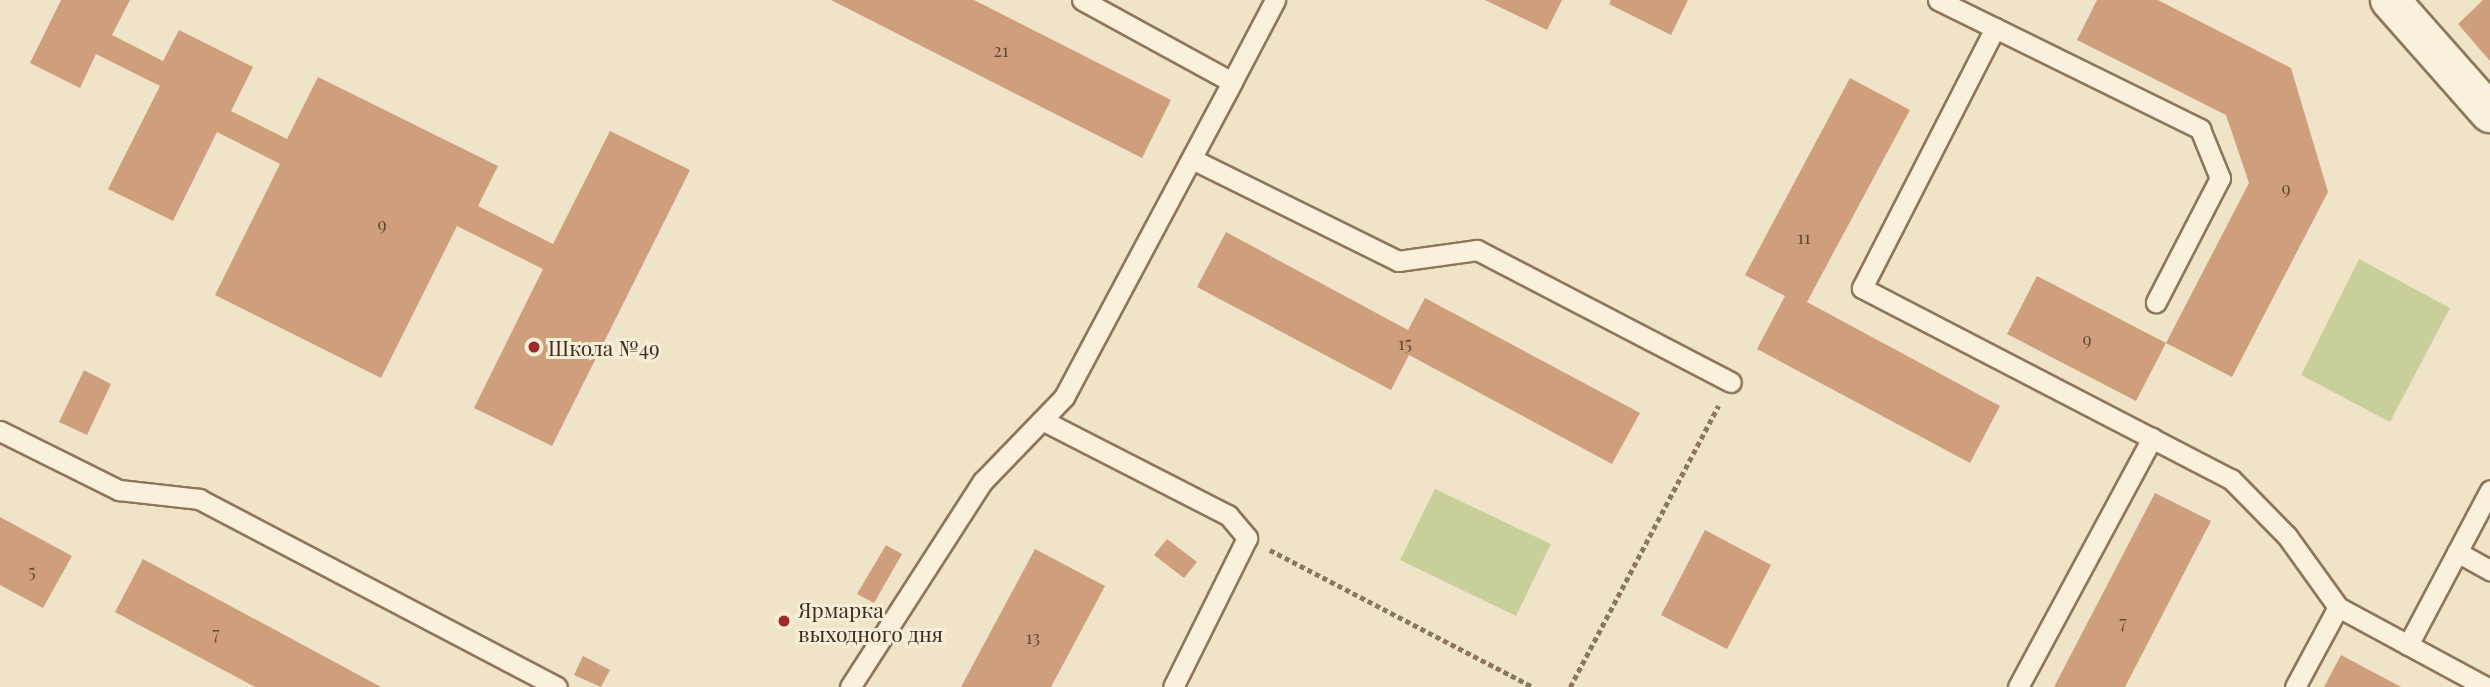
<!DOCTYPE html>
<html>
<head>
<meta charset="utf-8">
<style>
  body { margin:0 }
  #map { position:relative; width:2490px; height:687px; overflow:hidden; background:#f0e4c8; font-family:"Playfair Display",serif }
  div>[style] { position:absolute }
  .green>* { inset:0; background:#c9cf9b }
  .building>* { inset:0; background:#cf9f7d }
  .path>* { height:4.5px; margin-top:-2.25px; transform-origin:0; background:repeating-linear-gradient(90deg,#8d765c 0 5px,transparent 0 8.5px) }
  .roads { filter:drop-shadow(2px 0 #8d765c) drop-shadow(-2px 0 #8d765c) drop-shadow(0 2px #8d765c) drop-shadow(0 -2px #8d765c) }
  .lane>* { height:19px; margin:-9.5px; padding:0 9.5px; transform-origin:9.5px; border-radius:9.5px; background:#faf1dc }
  .secondary>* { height:38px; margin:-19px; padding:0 19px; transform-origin:19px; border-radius:19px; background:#faf1dc }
  .dots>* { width:19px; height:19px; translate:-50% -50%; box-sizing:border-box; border:4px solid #f7eed8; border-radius:50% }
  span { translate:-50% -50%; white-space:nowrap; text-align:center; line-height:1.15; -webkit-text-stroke:6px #f7eed8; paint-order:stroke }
  .number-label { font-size:18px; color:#624a37 }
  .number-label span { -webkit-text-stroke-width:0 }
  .poi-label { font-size:21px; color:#3d2e20 }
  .left { translate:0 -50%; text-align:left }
</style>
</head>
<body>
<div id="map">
  <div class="green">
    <div style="clip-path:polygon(2359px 259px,2450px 308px,2390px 422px,2301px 375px)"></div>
    <div style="clip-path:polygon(1435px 489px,1551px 544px,1516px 616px,1400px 560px)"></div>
  </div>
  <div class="building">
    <div style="clip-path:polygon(61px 0,130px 0,112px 35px,163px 61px,179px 30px,253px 67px,231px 111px,287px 139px,318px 77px,498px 166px,478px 206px,553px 244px,610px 131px,690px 170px,552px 446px,474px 408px,543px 269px,457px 226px,381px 378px,215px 295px,280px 164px,217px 132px,173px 221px,108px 189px,160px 86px,96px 54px,80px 88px,30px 63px)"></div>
    <div style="clip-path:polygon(831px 0,974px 0,1171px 100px,1142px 158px)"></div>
    <div style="clip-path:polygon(1485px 0,1562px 0,1547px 30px)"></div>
    <div style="clip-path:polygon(1611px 0,1688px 0,1671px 35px,1609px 4px)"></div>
    <div style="clip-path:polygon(2097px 0,2158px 0,2291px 68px,2328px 192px,2232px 377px,2166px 343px,2249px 183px,2226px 115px,2077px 40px)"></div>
    <div style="clip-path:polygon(2483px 0,2490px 0,2490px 61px,2458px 24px)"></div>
    <div style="clip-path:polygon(1850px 78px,1910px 110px,1807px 302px,2000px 406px,1970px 463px,1757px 349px,1785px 296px,1745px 275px)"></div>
    <div style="clip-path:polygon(1226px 232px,1408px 330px,1425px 298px,1640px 413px,1612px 464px,1409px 355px,1391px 390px,1197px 287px)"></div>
    <div style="clip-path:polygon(2037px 276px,2166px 343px,2136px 401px,2007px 334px)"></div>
    <div style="clip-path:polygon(84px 370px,111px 384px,87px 435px,59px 422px)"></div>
    <div style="clip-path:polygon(2155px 493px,2211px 521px,2125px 687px,2054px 687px)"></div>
    <div style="clip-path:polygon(0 517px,72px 556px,43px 608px,0 585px)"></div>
    <div style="clip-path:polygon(1705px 530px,1771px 565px,1727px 649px,1661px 615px)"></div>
    <div style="clip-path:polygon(1167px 539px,1197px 562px,1184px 578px,1154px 555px)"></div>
    <div style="clip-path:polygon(886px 545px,902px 554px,874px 603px,857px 594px)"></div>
    <div style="clip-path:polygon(1035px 549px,1105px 586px,1051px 687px,961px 687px)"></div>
    <div style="clip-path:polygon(143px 559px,318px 653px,381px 687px,255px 687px,115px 612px)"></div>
    <div style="clip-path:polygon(2341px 655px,2401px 687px,2324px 687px)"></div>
    <div style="clip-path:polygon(583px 656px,610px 670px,601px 687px,574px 675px)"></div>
  </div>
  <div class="path">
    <div style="left:1270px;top:550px;width:297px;rotate:27.5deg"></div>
    <div style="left:1570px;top:687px;width:318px;rotate:-62.2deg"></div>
  </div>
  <div class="roads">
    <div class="lane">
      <div style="left:1938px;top:0;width:64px;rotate:26.2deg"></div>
      <div style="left:1995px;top:28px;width:292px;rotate:117.1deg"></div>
      <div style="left:1862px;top:288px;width:416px;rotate:27.4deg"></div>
      <div style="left:2231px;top:479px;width:80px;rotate:45.5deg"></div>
      <div style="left:2287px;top:536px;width:87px;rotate:54.3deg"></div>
      <div style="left:2338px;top:607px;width:168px;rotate:28.4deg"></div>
      <div style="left:1995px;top:28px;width:229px;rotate:26.2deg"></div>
      <div style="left:2200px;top:129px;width:53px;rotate:67.8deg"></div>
      <div style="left:2220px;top:178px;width:140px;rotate:117.3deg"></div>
      <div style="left:1232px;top:82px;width:93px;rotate:-62.3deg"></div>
      <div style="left:1192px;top:159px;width:230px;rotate:26.3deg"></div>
      <div style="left:1398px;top:261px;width:80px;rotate:-7.9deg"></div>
      <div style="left:1477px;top:250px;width:286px;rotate:27.5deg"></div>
      <div style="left:1042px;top:420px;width:209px;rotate:27.1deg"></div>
      <div style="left:1228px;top:515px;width:30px;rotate:50deg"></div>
      <div style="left:1247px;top:538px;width:166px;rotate:116.4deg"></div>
      <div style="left:0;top:431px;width:133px;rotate:26.4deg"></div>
      <div style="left:119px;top:490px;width:81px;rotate:6.4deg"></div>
      <div style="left:199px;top:499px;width:404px;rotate:27.7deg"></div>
      <div style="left:2457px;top:552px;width:38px;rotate:29deg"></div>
      <div style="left:2408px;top:645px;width:175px;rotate:-62.1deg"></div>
      <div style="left:850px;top:687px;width:245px;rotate:-57.2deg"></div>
      <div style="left:983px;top:481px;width:117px;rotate:-46deg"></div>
      <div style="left:1064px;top:397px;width:357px;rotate:-61.9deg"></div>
      <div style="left:1232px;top:82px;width:171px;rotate:-151.3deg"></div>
      <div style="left:2018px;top:687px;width:283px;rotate:-61.7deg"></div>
      <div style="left:2295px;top:687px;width:91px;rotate:-61.7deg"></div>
    </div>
    <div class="secondary">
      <div style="left:2390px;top:0;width:151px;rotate:48.5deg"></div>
    </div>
  </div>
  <div class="dots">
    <div style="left:534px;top:347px;background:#9e2a2b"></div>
    <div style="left:784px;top:621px;background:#9e2a2b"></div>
  </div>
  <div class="number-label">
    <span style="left:1001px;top:50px">21</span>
    <span style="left:2286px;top:188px">9</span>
    <span style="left:382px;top:224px">9</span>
    <span style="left:1804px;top:237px">11</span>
    <span style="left:2087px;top:339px">9</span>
    <span style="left:1405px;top:343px">15</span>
    <span style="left:32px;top:571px">5</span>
    <span style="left:2123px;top:622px">7</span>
    <span style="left:216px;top:633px">7</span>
    <span style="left:1033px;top:637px">13</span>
  </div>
  <div class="poi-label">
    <span class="left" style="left:548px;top:347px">Школа №49</span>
    <span class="left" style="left:798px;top:621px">Ярмарка<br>выходного дня</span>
  </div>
</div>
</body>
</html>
